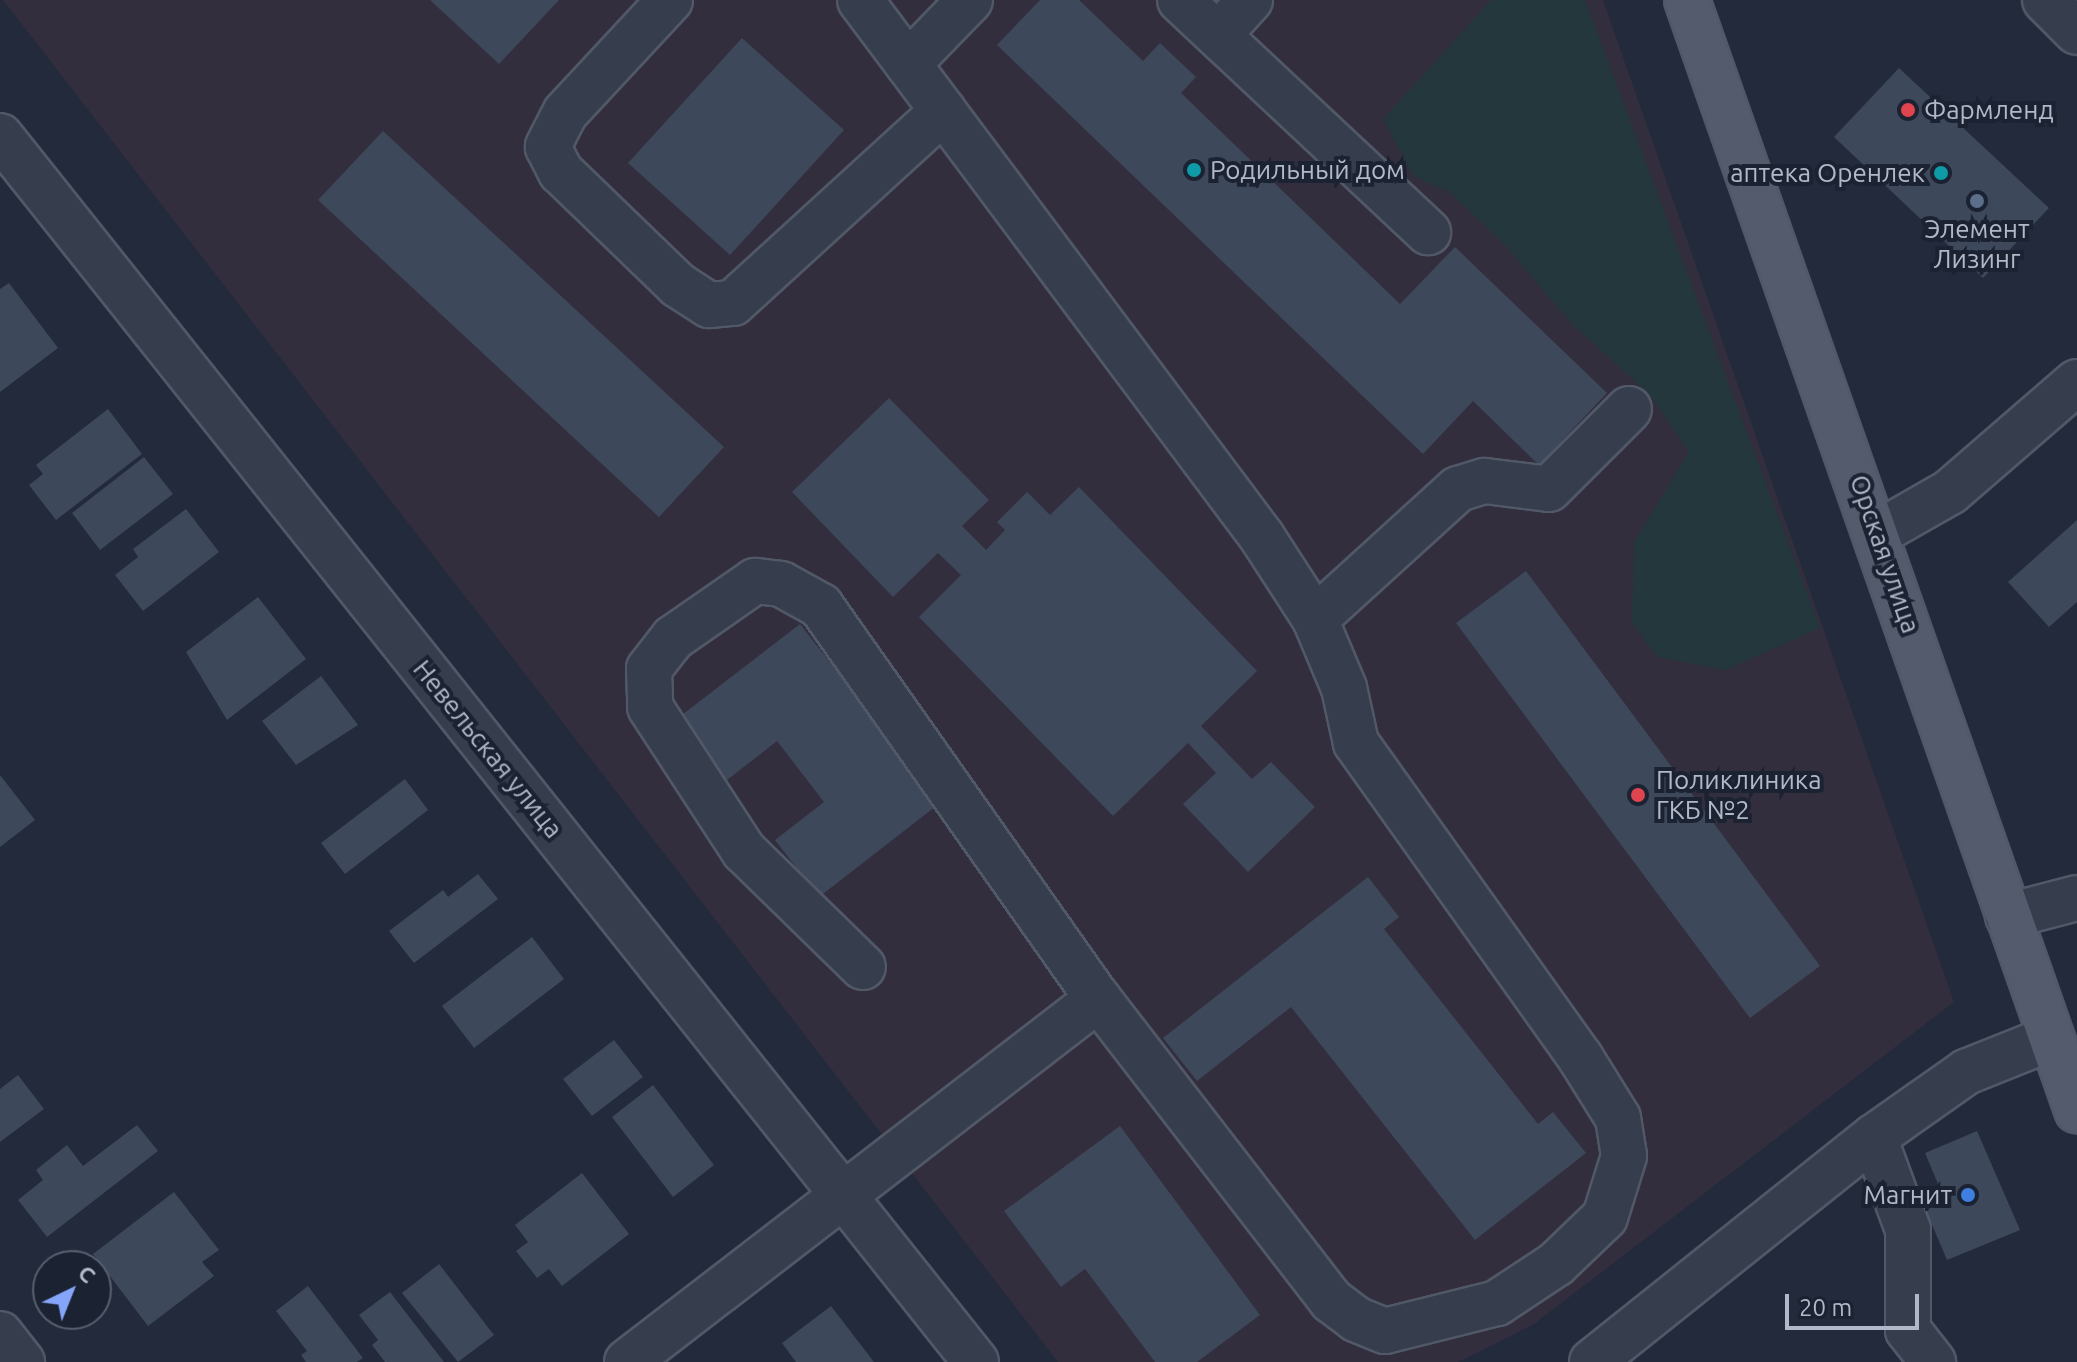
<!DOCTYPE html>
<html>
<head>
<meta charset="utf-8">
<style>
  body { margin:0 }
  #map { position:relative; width:2077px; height:1362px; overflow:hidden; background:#222a3c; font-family:Ubuntu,sans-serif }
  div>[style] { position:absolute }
  .medical>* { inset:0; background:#322e3d }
  .green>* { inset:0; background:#24373d }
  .building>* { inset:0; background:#3e485b }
  .roads { filter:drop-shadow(2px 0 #515867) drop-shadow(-2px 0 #515867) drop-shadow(0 2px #515867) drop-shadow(0 -2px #515867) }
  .minor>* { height:44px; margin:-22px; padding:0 22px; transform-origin:22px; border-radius:22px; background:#363d4c }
  .major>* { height:44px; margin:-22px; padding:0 22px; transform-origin:22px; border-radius:22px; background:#545b6c }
  .dots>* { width:22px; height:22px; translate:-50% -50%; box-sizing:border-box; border:4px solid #1b2231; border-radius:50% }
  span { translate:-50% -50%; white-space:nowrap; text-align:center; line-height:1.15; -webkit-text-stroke:8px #1b2231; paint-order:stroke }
  .poi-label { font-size:26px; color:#b1b8c8 }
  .left { translate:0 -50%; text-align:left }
  .right { translate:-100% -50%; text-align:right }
  .street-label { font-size:26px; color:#b1b8c8 }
  .north { position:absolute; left:32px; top:1250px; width:80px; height:80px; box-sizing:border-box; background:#1b2231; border:2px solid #575e6d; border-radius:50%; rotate:43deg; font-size:22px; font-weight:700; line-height:32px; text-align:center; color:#b1b8c8 }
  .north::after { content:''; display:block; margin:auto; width:28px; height:36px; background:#84a5fa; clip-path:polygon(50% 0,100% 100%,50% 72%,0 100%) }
  .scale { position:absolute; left:1785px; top:1294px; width:134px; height:36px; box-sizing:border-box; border:4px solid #b1b8c8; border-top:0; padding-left:10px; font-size:24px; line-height:28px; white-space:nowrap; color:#b1b8c8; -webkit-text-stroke:6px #1b2231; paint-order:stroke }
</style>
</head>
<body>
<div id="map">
  <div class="medical">
    <div style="clip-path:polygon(3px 0,1603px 0,1954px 1002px,1534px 1324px,1458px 1362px,1058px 1362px)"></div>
  </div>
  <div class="green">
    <div style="clip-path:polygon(1491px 0,1585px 0,1820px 628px,1726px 670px,1657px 657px,1632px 622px,1634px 542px,1689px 452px,1650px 395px,1573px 325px,1503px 243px,1449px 192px,1413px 176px,1383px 119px)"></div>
  </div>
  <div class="building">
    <div style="clip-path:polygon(430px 0,559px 0,499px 64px)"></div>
    <div style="clip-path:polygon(1040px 0,1079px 0,1143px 61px,1160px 43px,1196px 77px,1181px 93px,1400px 304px,1455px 247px,1607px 393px,1539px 465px,1473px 401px,1423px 454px,997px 45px)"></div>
    <div style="clip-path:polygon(742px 38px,844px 130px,730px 255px,628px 163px)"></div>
    <div style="clip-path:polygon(1899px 68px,2049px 208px,1983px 278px,1834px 137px)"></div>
    <div style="clip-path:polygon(383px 131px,724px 447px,659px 517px,318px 200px)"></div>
    <div style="clip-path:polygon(9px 283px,58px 348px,0 392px,0 289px)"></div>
    <div style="clip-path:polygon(889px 398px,989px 500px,962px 526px,986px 550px,1005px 530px,997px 522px,1027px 492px,1050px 515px,1079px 487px,1257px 671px,1201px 726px,1252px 779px,1271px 762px,1315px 807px,1248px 872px,1183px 804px,1216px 773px,1188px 743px,1113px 816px,919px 617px,961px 575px,938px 553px,893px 597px,792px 492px)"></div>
    <div style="clip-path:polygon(108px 409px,142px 454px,56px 520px,29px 485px,43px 474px,36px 465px)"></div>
    <div style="clip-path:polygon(144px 457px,173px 494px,100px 550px,72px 513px)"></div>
    <div style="clip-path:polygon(186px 509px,219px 552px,143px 611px,115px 575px,138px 557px,133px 549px)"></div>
    <div style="clip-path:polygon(2077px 520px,2077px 602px,2049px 627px,2008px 582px)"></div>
    <div style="clip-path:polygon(1526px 571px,1820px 966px,1750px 1018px,1456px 623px)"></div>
    <div style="clip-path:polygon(258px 597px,306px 659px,227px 720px,186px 652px)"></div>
    <div style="clip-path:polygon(800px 624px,940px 803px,819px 897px,775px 840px,824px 802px,777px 741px,727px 780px,678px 718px)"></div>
    <div style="clip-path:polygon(321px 676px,358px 725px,296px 765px,262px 721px)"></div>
    <div style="clip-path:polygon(0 775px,35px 820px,0 847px)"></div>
    <div style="clip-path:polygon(405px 779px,428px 810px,345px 874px,321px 843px)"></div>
    <div style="clip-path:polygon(478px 874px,498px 899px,414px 963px,389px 931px,443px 890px,448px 897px)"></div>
    <div style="clip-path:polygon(1368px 877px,1399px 917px,1384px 929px,1538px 1124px,1553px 1112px,1586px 1153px,1475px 1240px,1291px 1007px,1197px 1081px,1163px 1038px)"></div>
    <div style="clip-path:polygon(532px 937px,564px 979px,474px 1048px,442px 1006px)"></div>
    <div style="clip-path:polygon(614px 1040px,643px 1077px,592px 1116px,563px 1079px)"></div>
    <div style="clip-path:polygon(18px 1075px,44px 1109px,0 1142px,0 1089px)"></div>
    <div style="clip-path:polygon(653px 1085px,714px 1165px,673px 1197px,612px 1117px)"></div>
    <div style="clip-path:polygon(137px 1125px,158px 1151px,47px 1237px,18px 1200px,43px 1180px,36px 1170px,67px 1145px,83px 1166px)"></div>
    <div style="clip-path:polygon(1120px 1126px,1260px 1315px,1197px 1362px,1155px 1362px,1085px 1269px,1061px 1287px,1004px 1211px)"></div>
    <div style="clip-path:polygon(1977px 1131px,2020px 1230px,1947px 1260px,1921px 1199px,1941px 1191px,1925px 1153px)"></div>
    <div style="clip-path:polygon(582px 1173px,629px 1234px,562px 1286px,549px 1269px,537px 1278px,516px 1251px,528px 1242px,515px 1225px)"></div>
    <div style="clip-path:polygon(174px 1192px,219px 1250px,202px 1262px,214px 1276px,148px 1326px,93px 1254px)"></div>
    <div style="clip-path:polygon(439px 1264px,494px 1335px,458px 1362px,402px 1293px)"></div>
    <div style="clip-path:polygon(308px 1286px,363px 1358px,357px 1362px,306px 1362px,301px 1355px,307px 1351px,276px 1311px)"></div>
    <div style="clip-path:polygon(390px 1292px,444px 1362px,385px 1362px,372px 1345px,378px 1340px,359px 1315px)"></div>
    <div style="clip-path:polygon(831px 1306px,874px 1362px,796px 1362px,782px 1343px)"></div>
  </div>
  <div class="roads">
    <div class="minor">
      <div style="left:670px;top:0;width:154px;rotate:132.9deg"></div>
      <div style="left:565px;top:113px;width:38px;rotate:117deg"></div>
      <div style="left:548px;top:147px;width:28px;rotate:63deg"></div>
      <div style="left:561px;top:172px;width:163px;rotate:44deg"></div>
      <div style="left:678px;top:285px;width:37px;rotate:33deg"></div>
      <div style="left:709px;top:305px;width:24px;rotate:-5deg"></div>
      <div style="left:733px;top:303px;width:285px;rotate:-42.4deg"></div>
      <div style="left:860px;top:0;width:671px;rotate:53.18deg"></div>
      <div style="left:1262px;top:537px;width:98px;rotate:57.1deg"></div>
      <div style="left:1315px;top:619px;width:75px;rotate:67.2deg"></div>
      <div style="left:1344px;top:688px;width:56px;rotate:77.7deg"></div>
      <div style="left:1356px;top:743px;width:386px;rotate:54.5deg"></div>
      <div style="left:1580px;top:1057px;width:72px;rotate:58.1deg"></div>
      <div style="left:1618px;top:1118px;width:38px;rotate:81deg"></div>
      <div style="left:1624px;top:1156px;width:64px;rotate:107.3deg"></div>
      <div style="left:1605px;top:1217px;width:68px;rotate:136.2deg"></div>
      <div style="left:1556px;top:1264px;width:71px;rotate:146.5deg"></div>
      <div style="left:1497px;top:1303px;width:115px;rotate:166deg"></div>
      <div style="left:1385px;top:1331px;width:31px;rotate:-158deg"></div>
      <div style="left:1356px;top:1319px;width:31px;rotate:-143deg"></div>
      <div style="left:1331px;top:1300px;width:381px;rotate:-127.7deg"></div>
      <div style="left:1098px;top:999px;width:481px;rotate:-125.2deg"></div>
      <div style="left:821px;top:606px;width:46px;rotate:-151.2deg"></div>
      <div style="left:781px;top:584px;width:26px;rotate:-173deg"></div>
      <div style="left:755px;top:581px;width:100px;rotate:145.2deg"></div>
      <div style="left:673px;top:638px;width:39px;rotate:128deg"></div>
      <div style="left:649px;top:669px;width:38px;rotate:88deg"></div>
      <div style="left:650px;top:707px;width:172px;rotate:56.9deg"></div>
      <div style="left:744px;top:851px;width:166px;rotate:44.3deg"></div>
      <div style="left:1180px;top:0;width:340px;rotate:43.1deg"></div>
      <div style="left:2045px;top:0;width:45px;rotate:45deg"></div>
      <div style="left:1219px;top:34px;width:46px;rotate:-47.6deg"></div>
      <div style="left:908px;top:64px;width:89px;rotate:-45.9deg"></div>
      <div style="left:0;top:136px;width:1567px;rotate:51.48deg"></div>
      <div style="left:1878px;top:533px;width:83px;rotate:-29.7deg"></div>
      <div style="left:1950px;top:492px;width:168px;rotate:-40.9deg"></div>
      <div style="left:1315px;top:619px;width:193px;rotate:-42.3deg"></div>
      <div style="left:1458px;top:489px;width:28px;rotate:-17deg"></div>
      <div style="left:1485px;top:481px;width:64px;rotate:7.1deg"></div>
      <div style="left:1549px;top:489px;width:113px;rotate:-45deg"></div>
      <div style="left:2008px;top:916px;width:71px;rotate:-14.6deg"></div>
      <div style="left:1874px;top:1137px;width:99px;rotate:69.9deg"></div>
      <div style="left:1908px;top:1230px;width:100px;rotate:90deg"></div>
      <div style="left:1908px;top:1330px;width:41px;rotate:52deg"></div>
      <div style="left:0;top:1334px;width:36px;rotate:52deg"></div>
      <div style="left:627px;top:1362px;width:595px;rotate:-37.62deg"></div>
      <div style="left:1592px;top:1362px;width:361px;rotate:-38.6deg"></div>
      <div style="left:1874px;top:1137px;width:113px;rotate:-35.2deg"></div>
      <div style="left:1966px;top:1072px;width:92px;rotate:-21.8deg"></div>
    </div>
    <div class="major">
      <div style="left:1687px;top:0;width:1177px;rotate:70.64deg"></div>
    </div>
  </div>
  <div class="dots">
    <div style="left:1908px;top:110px;background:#e0444e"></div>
    <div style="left:1194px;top:170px;background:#0f9aa8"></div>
    <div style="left:1941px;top:173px;background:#0f9aa8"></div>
    <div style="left:1977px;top:201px;background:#5c6f8a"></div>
    <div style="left:1638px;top:795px;background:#e0444e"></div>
    <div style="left:1968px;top:1195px;background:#3f7fe0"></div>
  </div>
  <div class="poi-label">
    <span class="left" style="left:1924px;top:110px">Фармленд</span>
    <span class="left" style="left:1210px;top:170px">Родильный дом</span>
    <span class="right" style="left:1925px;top:173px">аптека Оренлек</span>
    <span style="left:1977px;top:244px">Элемент<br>Лизинг</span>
    <span class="left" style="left:1656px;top:795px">Поликлиника<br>ГКБ №2</span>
    <span class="right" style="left:1952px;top:1195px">Магнит</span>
  </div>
  <div class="street-label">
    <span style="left:1885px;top:554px;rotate:71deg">Орская улица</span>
    <span style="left:488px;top:749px;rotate:51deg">Невельская улица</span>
  </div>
  <div class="north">С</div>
  <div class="scale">20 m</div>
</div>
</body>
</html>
